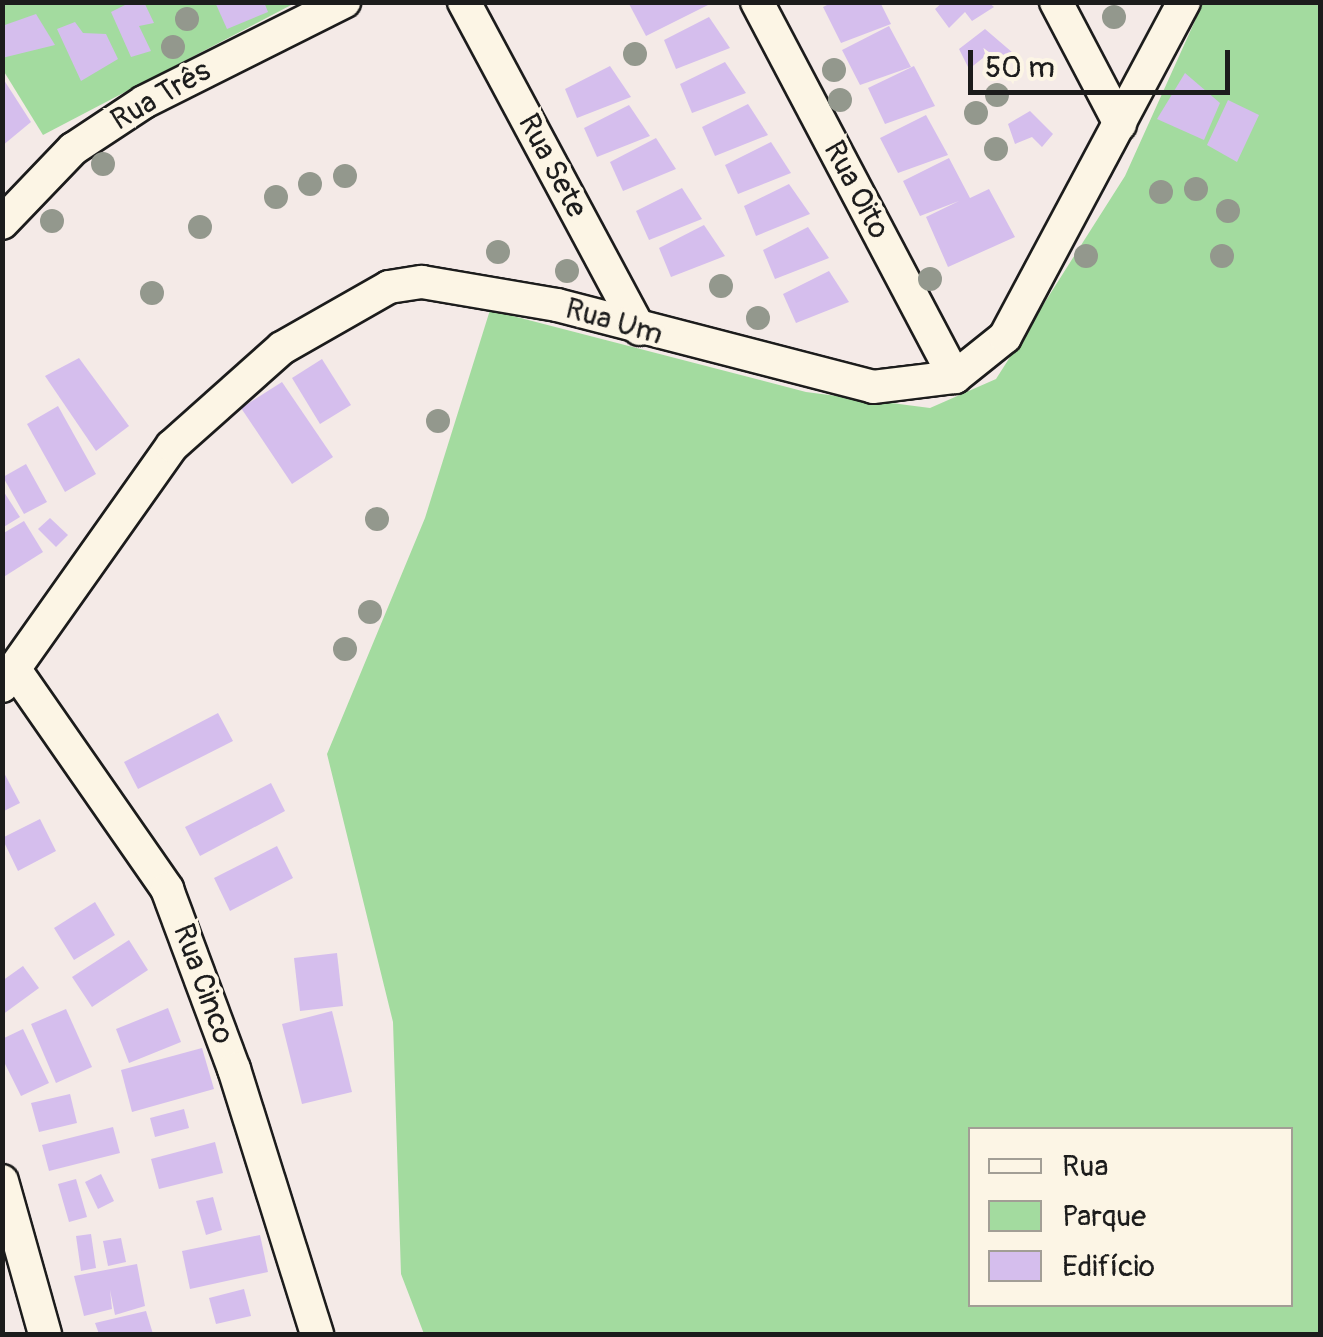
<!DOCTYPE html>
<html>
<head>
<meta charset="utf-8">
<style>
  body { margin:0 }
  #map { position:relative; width:1323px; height:1337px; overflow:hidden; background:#f4eae7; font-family:Pangolin,sans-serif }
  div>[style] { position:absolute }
  .green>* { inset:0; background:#a3db9f }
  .building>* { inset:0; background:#d5beed }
  .roads { filter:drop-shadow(2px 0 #1c1c1c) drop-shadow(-2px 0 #1c1c1c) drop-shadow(0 2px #1c1c1c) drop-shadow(0 -2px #1c1c1c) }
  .street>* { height:32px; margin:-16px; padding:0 16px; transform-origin:16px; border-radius:16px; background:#fcf5e5 }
  .trees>* { width:24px; height:24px; margin:-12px; border-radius:50%; background:#93988d }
  span { translate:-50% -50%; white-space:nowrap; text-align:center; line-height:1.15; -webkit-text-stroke:8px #fcf5e5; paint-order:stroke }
  .street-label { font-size:30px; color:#1c1c1c }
  .frame { position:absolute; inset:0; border:5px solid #1c1c1c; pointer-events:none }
  .legend { position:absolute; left:968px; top:1127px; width:325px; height:180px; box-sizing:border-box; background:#fcf5e5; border:2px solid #a29e95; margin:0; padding:12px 18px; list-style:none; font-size:30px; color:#1c1c1c }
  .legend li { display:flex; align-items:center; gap:20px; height:50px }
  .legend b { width:50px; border:2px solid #a29e95 }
  .scale { position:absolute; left:968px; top:50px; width:262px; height:45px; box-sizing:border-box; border:5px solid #1c1c1c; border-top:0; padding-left:12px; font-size:30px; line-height:35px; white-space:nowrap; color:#1c1c1c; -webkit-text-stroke:8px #fcf5e5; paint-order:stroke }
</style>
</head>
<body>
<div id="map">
  <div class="green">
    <div style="clip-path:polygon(3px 3px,295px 3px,43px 135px,3px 70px)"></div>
    <div style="clip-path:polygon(evenodd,1203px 3px,1320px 3px,1320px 1334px,424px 1334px,401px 1274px,393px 1022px,327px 754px,425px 518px,490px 310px,806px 392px,930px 408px,996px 379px,1125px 176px,1203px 3px,971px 1130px,1290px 1130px,1290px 1304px,971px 1304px,971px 1130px)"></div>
  </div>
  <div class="building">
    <div style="clip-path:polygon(131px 2px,144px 2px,154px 23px,139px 26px,151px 51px,131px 57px,111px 12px)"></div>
    <div style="clip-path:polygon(215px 2px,264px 2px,268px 12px,227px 29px)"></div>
    <div style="clip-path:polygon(628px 2px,714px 2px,646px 36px)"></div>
    <div style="clip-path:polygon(833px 2px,880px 2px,891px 24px,841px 43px,823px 7px)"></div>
    <div style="clip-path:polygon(943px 2px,988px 2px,994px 7px,972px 21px,965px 12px,949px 28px,935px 9px)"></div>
    <div style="clip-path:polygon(36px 14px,55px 45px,2px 58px,2px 26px)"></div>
    <div style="clip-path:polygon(709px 17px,730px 48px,676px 69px,664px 40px)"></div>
    <div style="clip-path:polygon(75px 22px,83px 33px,106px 34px,118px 59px,81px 81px,57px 29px)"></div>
    <div style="clip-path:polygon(889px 26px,911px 67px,860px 85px,842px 50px)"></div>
    <div style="clip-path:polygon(985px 29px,1013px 53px,997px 66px,988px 54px,969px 69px,959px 49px)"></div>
    <div style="clip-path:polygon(725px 62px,746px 93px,692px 113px,680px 84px)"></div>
    <div style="clip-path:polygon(610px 66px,631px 97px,577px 118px,565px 89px)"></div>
    <div style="clip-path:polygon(914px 66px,935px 106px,885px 124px,868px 88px)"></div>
    <div style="clip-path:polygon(1185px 73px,1220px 103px,1204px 140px,1157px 119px)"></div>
    <div style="clip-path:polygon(2px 77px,31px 122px,2px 146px)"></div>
    <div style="clip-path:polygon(1228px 100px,1259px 115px,1237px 162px,1207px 145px)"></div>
    <div style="clip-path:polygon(748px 104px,768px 135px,715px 156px,702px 127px)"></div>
    <div style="clip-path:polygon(629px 105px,650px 136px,597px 157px,584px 128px)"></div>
    <div style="clip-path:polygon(1030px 111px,1053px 134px,1042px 147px,1032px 137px,1015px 144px,1008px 124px)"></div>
    <div style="clip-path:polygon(926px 115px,948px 155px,898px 173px,880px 138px)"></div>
    <div style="clip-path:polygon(656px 138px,676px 169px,623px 191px,610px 162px)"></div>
    <div style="clip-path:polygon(771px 142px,791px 173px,738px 194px,725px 165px)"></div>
    <div style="clip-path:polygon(949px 158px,970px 198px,989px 189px,1015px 237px,948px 267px,926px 217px,959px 201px,920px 216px,903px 181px)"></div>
    <div style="clip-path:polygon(789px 184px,810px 214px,756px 236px,744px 206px)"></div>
    <div style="clip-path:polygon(682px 188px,702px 219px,649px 240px,636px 211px)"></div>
    <div style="clip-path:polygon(704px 225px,725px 256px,671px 277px,659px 248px)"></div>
    <div style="clip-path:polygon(808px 227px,829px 258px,775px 279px,763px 250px)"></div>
    <div style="clip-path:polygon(829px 271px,849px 302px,796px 323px,783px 294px)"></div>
    <div style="clip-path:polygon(79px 358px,129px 426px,96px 451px,45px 376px)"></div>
    <div style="clip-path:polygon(322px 359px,351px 405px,320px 424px,292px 378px)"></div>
    <div style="clip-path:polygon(282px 382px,333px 457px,292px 484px,241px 408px)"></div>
    <div style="clip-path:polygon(58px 406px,96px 474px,65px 492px,27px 424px)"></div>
    <div style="clip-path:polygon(26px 464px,47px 502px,24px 514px,3px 477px)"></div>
    <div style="clip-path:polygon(2px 489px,20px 517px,2px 528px)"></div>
    <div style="clip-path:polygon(50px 518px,68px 535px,56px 547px,38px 529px)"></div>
    <div style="clip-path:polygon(24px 521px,43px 552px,2px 578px,2px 534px)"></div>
    <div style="clip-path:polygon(218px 713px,233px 741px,138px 789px,124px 762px)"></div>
    <div style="clip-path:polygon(2px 769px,20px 803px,2px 812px)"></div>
    <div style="clip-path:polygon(271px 783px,285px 811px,200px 856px,185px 827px)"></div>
    <div style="clip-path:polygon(40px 819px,56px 851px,18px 871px,2px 838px)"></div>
    <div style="clip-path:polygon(277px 846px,293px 878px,230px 911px,214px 878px)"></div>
    <div style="clip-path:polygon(95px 902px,115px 935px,74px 960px,54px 928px)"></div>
    <div style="clip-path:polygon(129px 940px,148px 970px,92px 1007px,72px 977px)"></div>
    <div style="clip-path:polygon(337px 953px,343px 1006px,300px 1011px,294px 958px)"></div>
    <div style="clip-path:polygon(23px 966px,39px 988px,2px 1015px,2px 981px)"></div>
    <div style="clip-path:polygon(168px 1008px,181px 1042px,129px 1063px,116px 1029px)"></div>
    <div style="clip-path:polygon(66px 1009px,92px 1067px,56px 1083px,31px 1024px)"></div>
    <div style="clip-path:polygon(332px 1011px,352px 1092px,302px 1104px,282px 1024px)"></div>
    <div style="clip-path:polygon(23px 1029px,49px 1083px,21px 1096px,2px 1058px,2px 1039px)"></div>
    <div style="clip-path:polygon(202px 1048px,214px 1089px,132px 1112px,121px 1070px)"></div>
    <div style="clip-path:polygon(70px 1094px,77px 1123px,39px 1132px,31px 1103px)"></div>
    <div style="clip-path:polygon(184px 1109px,189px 1128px,155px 1137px,150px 1118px)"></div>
    <div style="clip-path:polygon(113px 1127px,120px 1153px,49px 1171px,42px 1145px)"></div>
    <div style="clip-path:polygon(215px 1142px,223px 1173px,159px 1189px,151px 1159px)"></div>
    <div style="clip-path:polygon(101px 1174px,114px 1201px,98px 1209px,85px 1182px)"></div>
    <div style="clip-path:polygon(76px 1179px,87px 1217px,69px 1222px,58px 1184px)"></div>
    <div style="clip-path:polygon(213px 1197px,222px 1230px,206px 1235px,196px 1201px)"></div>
    <div style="clip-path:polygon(91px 1234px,96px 1268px,81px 1271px,76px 1236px)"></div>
    <div style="clip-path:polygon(260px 1235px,268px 1272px,190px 1289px,182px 1251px)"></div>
    <div style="clip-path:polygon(121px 1238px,126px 1262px,108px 1266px,103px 1241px)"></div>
    <div style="clip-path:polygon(137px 1264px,145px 1306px,115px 1315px,110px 1290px,112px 1309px,84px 1316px,74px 1276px)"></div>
    <div style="clip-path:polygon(244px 1289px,251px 1316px,216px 1324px,209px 1298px)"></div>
    <div style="clip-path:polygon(146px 1311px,153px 1334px,99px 1334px,95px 1323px)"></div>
  </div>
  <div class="roads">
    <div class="street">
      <div style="left:464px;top:2px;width:371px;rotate:61.8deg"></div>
      <div style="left:757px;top:2px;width:424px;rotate:62.2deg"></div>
      <div style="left:1056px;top:2px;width:138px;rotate:62.3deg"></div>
      <div style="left:2px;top:223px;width:103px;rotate:-46.2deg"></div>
      <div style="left:73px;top:149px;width:85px;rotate:-33.5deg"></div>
      <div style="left:144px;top:102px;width:224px;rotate:-26.6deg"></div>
      <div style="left:15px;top:670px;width:267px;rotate:55.2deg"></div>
      <div style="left:167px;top:889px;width:192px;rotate:69.6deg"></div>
      <div style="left:234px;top:1069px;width:278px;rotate:72.6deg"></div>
      <div style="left:2px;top:686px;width:294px;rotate:-54.7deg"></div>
      <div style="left:172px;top:446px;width:147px;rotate:-41.7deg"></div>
      <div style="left:282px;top:348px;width:123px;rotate:-29.7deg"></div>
      <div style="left:389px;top:287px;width:33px;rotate:-9deg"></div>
      <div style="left:422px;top:282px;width:137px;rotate:9.7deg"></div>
      <div style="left:557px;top:305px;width:326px;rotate:14.5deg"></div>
      <div style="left:873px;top:387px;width:83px;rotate:-7deg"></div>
      <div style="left:955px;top:377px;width:64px;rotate:-38.7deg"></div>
      <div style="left:1005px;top:337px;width:380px;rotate:-61.9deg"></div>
      <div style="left:2px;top:1181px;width:159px;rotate:74.3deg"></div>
    </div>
  </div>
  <div class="trees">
    <div style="left:1114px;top:17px"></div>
    <div style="left:187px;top:19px"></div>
    <div style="left:173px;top:47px"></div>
    <div style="left:635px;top:54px"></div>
    <div style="left:834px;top:70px"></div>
    <div style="left:997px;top:95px"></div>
    <div style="left:840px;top:100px"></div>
    <div style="left:976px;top:113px"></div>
    <div style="left:996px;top:149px"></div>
    <div style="left:103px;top:164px"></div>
    <div style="left:345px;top:176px"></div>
    <div style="left:310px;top:184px"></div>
    <div style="left:1196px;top:189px"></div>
    <div style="left:1161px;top:192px"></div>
    <div style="left:276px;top:197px"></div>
    <div style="left:1228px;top:211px"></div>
    <div style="left:52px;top:221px"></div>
    <div style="left:200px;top:227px"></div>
    <div style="left:498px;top:252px"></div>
    <div style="left:1086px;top:256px"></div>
    <div style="left:1222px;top:256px"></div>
    <div style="left:567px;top:271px"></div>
    <div style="left:930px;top:279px"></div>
    <div style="left:721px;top:286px"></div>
    <div style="left:152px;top:293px"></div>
    <div style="left:758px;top:318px"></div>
    <div style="left:438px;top:421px"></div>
    <div style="left:377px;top:519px"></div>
    <div style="left:370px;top:612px"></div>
    <div style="left:345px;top:649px"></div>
  </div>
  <div class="street-label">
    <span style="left:161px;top:96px;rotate:-30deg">Rua Três</span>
    <span style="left:552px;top:166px;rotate:62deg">Rua Sete</span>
    <span style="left:856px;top:190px;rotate:62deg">Rua Oito</span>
    <span style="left:614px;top:322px;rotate:16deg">Rua Um</span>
    <span style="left:203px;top:984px;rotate:70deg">Rua Cinco</span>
  </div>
  <div class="frame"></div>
  <ul class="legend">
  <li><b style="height:12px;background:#fcf5e5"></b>Rua</li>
  <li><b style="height:28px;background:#a3db9f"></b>Parque</li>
  <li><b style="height:28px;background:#d5beed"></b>Edifício</li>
  </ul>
  <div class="scale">50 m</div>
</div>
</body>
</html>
